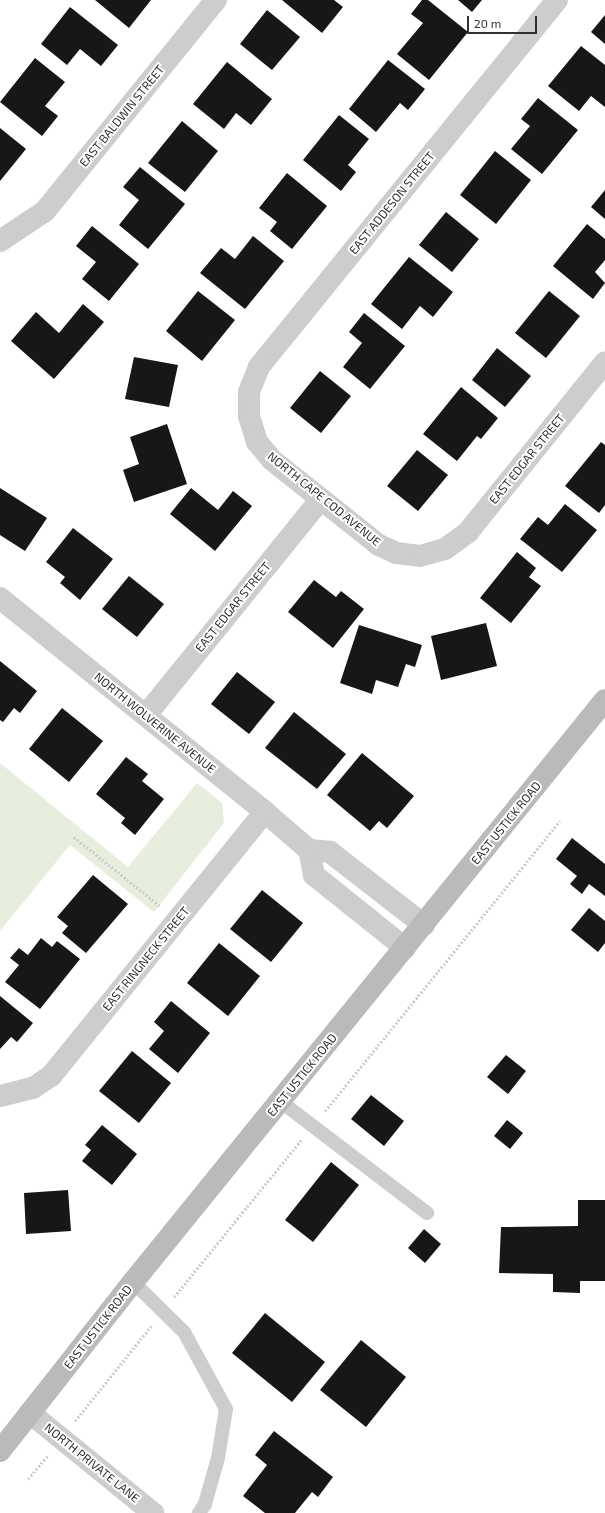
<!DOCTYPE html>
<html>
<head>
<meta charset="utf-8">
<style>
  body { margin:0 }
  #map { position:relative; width:605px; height:1513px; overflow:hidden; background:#fff; font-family:"Exo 2",sans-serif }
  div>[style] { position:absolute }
  .green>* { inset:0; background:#e7eedd }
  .building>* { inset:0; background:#171717 }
  .path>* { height:2.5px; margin-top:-1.25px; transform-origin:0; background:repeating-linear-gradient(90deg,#cdcdcd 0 2px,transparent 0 4px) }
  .lane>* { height:14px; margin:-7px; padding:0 7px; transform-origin:7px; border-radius:7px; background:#cdcdcd }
  .street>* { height:22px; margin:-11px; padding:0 11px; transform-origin:11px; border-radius:11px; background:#cdcdcd }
  .secondary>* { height:22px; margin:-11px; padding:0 11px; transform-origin:11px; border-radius:11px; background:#bababa }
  span { translate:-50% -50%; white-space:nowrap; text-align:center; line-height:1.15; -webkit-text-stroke:4px #fff; paint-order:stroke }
  .street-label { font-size:12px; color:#303030 }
  .scale { position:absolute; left:467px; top:16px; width:70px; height:18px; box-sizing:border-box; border:2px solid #303030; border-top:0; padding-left:5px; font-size:12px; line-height:14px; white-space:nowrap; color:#303030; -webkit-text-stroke:3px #fff; paint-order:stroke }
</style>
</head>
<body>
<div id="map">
  <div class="green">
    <div style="clip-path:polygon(0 763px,128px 867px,197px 783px,222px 803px,224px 823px,154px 912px,70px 845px,0 931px)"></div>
  </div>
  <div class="building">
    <div style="clip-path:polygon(95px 0,151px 0,129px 28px)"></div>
    <div style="clip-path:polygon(282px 0,334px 0,343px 7px,322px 33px)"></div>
    <div style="clip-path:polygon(422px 0,428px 0,468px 32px,429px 80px,397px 54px,423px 23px,411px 14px)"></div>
    <div style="clip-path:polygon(458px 0,482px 0,472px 12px)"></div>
    <div style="clip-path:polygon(70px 7px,118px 45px,101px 66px,80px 49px,67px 65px,41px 44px)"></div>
    <div style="clip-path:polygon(267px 10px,300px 37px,272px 70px,240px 44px)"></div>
    <div style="clip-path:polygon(605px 15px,605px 44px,591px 32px)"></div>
    <div style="clip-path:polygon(581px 46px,605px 65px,605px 107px,591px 96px,579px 111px,548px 86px)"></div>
    <div style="clip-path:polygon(35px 58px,65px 82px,45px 106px,58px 116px,42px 136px,0 102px)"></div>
    <div style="clip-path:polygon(388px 60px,425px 89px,408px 110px,400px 103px,376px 132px,349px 109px)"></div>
    <div style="clip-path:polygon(227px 62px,272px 99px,251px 125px,236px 113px,224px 129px,193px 104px)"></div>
    <div style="clip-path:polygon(538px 98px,578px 130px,542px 174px,511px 149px,530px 126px,521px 119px)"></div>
    <div style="clip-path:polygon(339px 115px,369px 139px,348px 165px,356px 172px,341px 191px,303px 160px)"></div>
    <div style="clip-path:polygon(182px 121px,218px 151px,185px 192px,148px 163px)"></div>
    <div style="clip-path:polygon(0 128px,26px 149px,0 181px)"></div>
    <div style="clip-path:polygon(495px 151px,531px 180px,496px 224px,460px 195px)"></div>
    <div style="clip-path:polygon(140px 167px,185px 204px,148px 249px,119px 225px,139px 200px,123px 187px)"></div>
    <div style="clip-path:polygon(287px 173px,327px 206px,292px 249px,270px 231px,277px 222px,259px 208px)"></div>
    <div style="clip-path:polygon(605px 190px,605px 219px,591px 207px)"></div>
    <div style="clip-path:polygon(446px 212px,479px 239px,452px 272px,419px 245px)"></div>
    <div style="clip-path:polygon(587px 224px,605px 239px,605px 260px,595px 272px,605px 283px,593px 299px,553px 266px)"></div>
    <div style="clip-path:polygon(92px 226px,139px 264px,109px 301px,82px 279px,96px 262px,76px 246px)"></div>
    <div style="clip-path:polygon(253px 236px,284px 261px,245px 309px,200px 273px,221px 248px,235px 259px)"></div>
    <div style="clip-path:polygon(409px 257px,453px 292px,433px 317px,420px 306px,402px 329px,371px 304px)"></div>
    <div style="clip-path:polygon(198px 291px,235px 320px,202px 361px,166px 331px)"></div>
    <div style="clip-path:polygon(549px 291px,580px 316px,546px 358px,515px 333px)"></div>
    <div style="clip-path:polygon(83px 304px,104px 322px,54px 379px,11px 341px,36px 312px,59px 333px)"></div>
    <div style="clip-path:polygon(364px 313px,405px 346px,370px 389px,343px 367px,362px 343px,349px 332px)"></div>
    <div style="clip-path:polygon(497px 348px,531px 376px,505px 407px,472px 380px)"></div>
    <div style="clip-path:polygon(134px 357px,178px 365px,169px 407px,125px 399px)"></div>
    <div style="clip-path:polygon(320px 371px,351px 396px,321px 433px,290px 408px)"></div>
    <div style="clip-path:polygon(461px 387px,498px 418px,481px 439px,477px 436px,457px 461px,423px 434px)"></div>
    <div style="clip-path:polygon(167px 424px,187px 484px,134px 502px,123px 470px,139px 464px,130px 437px)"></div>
    <div style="clip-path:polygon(601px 442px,605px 445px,605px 505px,599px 513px,565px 486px)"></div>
    <div style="clip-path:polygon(417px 450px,448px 475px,418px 511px,387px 486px)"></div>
    <div style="clip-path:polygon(0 488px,47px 518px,25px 551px,0 535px)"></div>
    <div style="clip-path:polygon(191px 488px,218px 510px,233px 491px,252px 506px,215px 551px,170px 514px)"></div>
    <div style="clip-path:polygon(565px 504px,597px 530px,562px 572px,520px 539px,538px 517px,548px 525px)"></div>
    <div style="clip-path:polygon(73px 528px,113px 559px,80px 600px,60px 583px,65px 577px,46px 562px)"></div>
    <div style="clip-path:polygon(517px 552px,536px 568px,529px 577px,541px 586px,511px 623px,480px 598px)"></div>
    <div style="clip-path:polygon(129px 576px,164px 604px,137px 637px,102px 609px)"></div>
    <div style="clip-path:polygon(314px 580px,336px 597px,341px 591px,364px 609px,333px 648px,288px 612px)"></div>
    <div style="clip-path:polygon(486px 623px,497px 666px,441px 680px,431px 636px)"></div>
    <div style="clip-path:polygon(359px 625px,422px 645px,415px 667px,406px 664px,398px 687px,376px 680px,372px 694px,340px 683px)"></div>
    <div style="clip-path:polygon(0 661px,37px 691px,20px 713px,14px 708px,3px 722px,0 720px)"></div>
    <div style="clip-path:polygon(237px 672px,275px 702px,249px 734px,211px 704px)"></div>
    <div style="clip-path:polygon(62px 708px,103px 741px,69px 782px,29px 749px)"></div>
    <div style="clip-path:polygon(294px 712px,346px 754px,317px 789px,265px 748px)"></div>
    <div style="clip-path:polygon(362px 753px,414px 796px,387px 828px,379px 821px,370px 831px,327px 795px)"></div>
    <div style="clip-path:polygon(126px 757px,148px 774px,142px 781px,164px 799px,135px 835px,121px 823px,125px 818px,96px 794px)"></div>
    <div style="clip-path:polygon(572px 838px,605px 864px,605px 896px,589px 884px,582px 894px,570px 884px,577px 876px,556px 859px)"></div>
    <div style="clip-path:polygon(93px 875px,128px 904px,86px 953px,62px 933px,68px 926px,57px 917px)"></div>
    <div style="clip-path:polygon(262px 890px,303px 923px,271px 962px,230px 929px)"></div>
    <div style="clip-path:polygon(589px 908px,605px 921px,605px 943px,598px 952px,571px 930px)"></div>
    <div style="clip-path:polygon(41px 938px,52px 947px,57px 941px,80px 959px,40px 1009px,5px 982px,19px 965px,10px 958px,19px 948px,28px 955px)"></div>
    <div style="clip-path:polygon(219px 943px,260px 976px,228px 1016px,187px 983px)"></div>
    <div style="clip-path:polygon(0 996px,33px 1023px,17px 1042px,11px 1037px,0 1049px)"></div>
    <div style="clip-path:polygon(171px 1001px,210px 1033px,178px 1073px,149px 1049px,164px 1031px,154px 1022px)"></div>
    <div style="clip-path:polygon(132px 1051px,171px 1083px,139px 1123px,99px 1091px)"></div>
    <div style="clip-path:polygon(506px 1055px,526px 1071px,508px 1094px,487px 1077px)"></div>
    <div style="clip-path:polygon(371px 1095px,404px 1121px,384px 1146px,351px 1119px)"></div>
    <div style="clip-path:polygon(507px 1120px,523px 1133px,510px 1149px,494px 1136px)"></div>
    <div style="clip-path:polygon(102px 1125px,137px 1154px,112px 1185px,82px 1161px,91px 1150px,85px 1145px)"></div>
    <div style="clip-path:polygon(331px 1162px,359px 1185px,313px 1242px,285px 1220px)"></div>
    <div style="clip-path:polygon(68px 1190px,71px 1231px,26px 1234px,24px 1193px)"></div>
    <div style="clip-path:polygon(578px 1200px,605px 1200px,605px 1281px,580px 1281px,580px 1293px,553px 1292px,553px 1274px,499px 1273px,501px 1227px,578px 1226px)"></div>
    <div style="clip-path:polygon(424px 1229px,441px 1244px,425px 1263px,408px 1248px)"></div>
    <div style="clip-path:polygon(265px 1313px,325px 1362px,292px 1402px,232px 1353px)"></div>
    <div style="clip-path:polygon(361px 1340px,406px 1377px,366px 1427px,320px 1390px)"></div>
    <div style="clip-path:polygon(274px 1431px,333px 1477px,318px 1497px,312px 1492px,295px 1513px,265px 1513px,243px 1496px,267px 1465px,255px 1455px)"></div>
  </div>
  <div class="path">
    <div style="left:74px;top:837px;width:110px;rotate:38.7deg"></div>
    <div style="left:325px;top:1111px;width:373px;rotate:-51deg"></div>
    <div style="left:174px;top:1297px;width:202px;rotate:-51deg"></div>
    <div style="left:75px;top:1421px;width:122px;rotate:-51.3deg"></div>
    <div style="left:28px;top:1479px;width:30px;rotate:-50deg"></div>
  </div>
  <div class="lane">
    <div style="left:280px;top:1101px;width:185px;rotate:37.3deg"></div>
    <div style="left:133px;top:1282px;width:71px;rotate:44.4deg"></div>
    <div style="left:184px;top:1332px;width:88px;rotate:61.4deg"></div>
    <div style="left:226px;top:1409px;width:50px;rotate:99.3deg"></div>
    <div style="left:218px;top:1458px;width:48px;rotate:105.8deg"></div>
    <div style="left:205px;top:1504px;width:11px;rotate:124deg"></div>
  </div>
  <div class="street">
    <div style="left:557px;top:0;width:473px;rotate:129.1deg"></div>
    <div style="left:259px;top:367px;width:27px;rotate:112deg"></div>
    <div style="left:249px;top:392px;width:24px;rotate:90deg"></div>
    <div style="left:249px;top:416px;width:27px;rotate:73deg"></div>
    <div style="left:257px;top:442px;width:23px;rotate:50deg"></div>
    <div style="left:272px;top:460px;width:137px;rotate:38.5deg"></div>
    <div style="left:379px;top:545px;width:19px;rotate:25deg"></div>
    <div style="left:396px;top:553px;width:24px;rotate:7deg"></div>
    <div style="left:420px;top:556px;width:26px;rotate:-16deg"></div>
    <div style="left:445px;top:549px;width:29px;rotate:-36deg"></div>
    <div style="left:468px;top:532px;width:218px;rotate:-51.1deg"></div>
    <div style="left:0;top:241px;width:54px;rotate:-33.7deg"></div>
    <div style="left:45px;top:211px;width:272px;rotate:-51deg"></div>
    <div style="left:0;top:598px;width:341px;rotate:38.9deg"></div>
    <div style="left:265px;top:812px;width:58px;rotate:40.8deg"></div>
    <div style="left:146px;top:715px;width:278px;rotate:-51deg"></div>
    <div style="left:405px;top:948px;width:117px;rotate:-141.3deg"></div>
    <div style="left:314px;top:875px;width:25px;rotate:-101deg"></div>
    <div style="left:309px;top:850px;width:21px;rotate:5deg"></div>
    <div style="left:330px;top:852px;width:119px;rotate:37.8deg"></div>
    <div style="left:0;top:1096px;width:34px;rotate:-14deg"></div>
    <div style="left:33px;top:1088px;width:22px;rotate:-34deg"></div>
    <div style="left:51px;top:1076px;width:340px;rotate:-51deg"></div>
    <div style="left:30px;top:1413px;width:159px;rotate:39.1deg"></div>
  </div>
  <div class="secondary">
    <div style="left:0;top:1451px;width:215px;rotate:-51.8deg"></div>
    <div style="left:133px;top:1282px;width:749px;rotate:-50.96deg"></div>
  </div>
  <div class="street-label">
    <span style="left:122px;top:116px;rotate:-51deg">EAST BALDWIN STREET</span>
    <span style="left:392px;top:203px;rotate:-51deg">EAST ADDESON STREET</span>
    <span style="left:527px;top:459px;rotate:-51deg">EAST EDGAR STREET</span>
    <span style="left:324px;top:499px;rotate:39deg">NORTH CAPE COD AVENUE</span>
    <span style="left:233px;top:607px;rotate:-51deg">EAST EDGAR STREET</span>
    <span style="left:155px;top:723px;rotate:39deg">NORTH WOLVERINE AVENUE</span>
    <span style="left:506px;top:823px;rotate:-51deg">EAST USTICK ROAD</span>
    <span style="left:146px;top:959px;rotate:-51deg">EAST RINGNECK STREET</span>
    <span style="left:302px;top:1075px;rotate:-51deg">EAST USTICK ROAD</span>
    <span style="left:98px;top:1327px;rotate:-52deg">EAST USTICK ROAD</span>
    <span style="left:92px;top:1463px;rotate:39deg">NORTH PRIVATE LANE</span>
  </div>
  <div class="scale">20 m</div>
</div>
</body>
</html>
